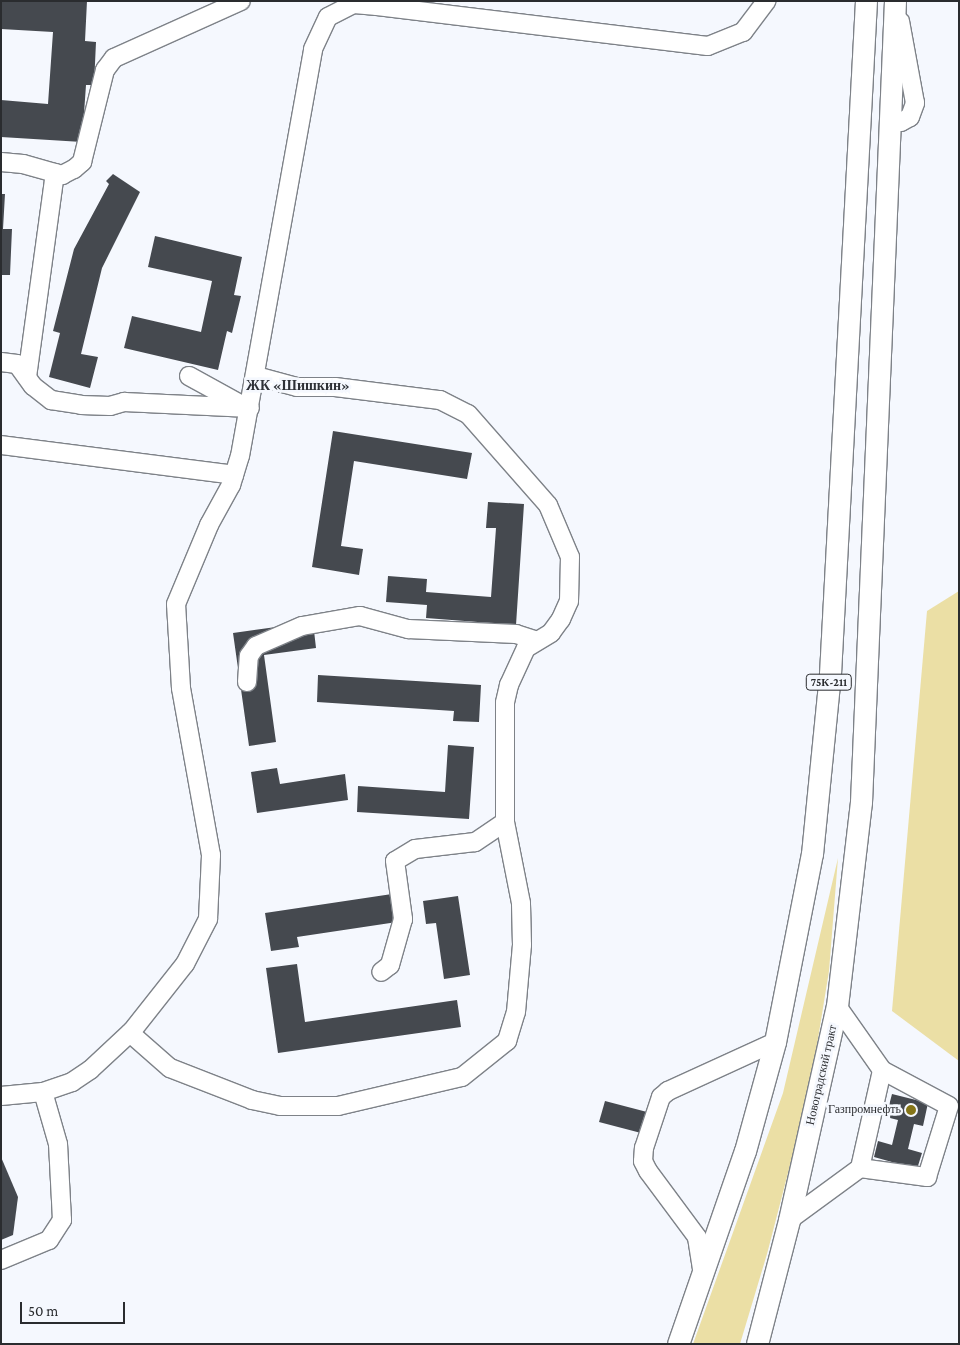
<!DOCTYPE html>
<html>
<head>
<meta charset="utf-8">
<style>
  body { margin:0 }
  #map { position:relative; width:960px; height:1345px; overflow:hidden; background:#f5f8fe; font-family:"Crimson Pro",serif }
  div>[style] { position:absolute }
  .green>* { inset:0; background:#ebdfa5 }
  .building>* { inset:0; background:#45494f }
  .roads { filter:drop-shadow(1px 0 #7e8288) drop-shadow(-1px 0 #7e8288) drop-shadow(0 1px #7e8288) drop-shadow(0 -1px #7e8288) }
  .minor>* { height:18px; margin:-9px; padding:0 9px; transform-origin:9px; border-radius:9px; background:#fff }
  .major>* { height:21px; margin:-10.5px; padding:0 10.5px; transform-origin:10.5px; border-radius:10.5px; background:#fff }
  .dots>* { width:14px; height:14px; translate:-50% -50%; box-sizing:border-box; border:2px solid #f5f8fe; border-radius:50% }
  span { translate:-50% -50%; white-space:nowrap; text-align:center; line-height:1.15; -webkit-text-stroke:5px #f5f8fe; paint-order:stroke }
  .shield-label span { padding:1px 4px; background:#f5f8fe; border:1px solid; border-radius:4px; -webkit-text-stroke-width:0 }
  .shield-label { font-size:11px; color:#2a2c2f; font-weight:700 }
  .street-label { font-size:12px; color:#2a2c2f }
  .poi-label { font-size:12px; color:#2a2c2f }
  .right { translate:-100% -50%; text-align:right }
  .neighbourhood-label { font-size:14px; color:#2e3137; font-weight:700 }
  .frame { position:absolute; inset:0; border:2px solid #2a2c2f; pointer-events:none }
  .scale { position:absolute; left:20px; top:1302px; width:105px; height:22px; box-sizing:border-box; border:2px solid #2a2c2f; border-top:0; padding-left:6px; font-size:15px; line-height:18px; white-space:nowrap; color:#2a2c2f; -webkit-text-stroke:4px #f5f8fe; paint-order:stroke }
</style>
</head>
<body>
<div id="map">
  <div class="green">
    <div style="clip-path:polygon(959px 591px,959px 1061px,892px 1011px,927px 611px)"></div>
    <div style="clip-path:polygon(838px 858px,829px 971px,810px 1088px,767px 1254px,740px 1344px,693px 1344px,783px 1093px)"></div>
  </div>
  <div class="building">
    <div style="clip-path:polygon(1px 1px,87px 1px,85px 41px,96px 42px,94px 85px,86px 85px,82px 142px,1px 137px,1px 100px,48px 104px,53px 32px,1px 29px)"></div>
    <div style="clip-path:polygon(113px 174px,140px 192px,102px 268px,81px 354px,98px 357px,90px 388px,49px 377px,60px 333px,53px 331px,74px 249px,109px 184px,106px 181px)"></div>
    <div style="clip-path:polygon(1px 194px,5px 194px,3px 229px,12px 229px,10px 275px,1px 275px)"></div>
    <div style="clip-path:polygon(155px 236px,242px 257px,234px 295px,241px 296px,232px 333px,227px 331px,218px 370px,124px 348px,132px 316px,201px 332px,212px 281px,148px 267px)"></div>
    <div style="clip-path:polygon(333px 431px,472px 453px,467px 479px,354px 461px,341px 546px,363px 549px,359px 575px,312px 567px)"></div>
    <div style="clip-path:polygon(488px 502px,524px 504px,516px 625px,426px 618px,427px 605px,386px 602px,388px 576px,427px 579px,426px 592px,491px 597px,496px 528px,486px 528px)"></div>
    <div style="clip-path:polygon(313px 622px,316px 648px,264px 655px,276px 742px,249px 746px,233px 633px)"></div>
    <div style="clip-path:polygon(318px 675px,481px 685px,479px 722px,453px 721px,454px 711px,317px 702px)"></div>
    <div style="clip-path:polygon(448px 745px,474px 747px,469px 819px,357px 812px,358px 786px,445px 792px)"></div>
    <div style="clip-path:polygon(277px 768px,280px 784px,345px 774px,348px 800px,257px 813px,251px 772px)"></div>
    <div style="clip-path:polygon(392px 894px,397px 922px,297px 937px,299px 947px,271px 951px,265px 913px)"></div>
    <div style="clip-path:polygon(458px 896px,470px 975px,444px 979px,436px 923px,426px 924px,423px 901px)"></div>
    <div style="clip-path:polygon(297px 964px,305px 1022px,457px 1000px,461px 1027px,278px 1053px,266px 968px)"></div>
    <div style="clip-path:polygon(892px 1094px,928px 1103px,923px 1126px,914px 1124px,908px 1149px,922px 1153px,917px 1169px,874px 1157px,878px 1141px,892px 1145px,898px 1120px,886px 1117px)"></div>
    <div style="clip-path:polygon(605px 1101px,647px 1112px,641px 1133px,599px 1122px)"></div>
    <div style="clip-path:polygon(1px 1157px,18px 1197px,13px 1235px,1px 1240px)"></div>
  </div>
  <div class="roads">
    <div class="minor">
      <div style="left:890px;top:122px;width:11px"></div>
      <div style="left:901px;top:122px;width:10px;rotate:-29deg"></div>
      <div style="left:910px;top:117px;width:15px;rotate:-70deg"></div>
      <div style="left:915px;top:103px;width:83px;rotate:-100.4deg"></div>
      <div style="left:1px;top:162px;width:22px;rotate:5deg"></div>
      <div style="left:23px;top:164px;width:41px;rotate:15.8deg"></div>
      <div style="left:62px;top:175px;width:13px;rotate:-27deg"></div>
      <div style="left:74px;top:169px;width:11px;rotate:-41deg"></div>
      <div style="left:82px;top:162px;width:95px;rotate:-76deg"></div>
      <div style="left:105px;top:70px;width:15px;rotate:-53deg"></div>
      <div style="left:114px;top:58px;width:139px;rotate:-24.2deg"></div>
      <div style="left:1px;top:362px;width:16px;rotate:7deg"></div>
      <div style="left:17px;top:364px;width:27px;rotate:54deg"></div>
      <div style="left:33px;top:386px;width:23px;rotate:38deg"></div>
      <div style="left:51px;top:400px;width:30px;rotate:9deg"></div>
      <div style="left:81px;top:405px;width:29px;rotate:2deg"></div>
      <div style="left:110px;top:406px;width:15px;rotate:-16deg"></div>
      <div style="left:124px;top:402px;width:126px;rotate:2.7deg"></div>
      <div style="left:189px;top:376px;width:60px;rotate:28.7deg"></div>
      <div style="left:256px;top:376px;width:42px;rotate:15deg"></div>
      <div style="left:297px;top:387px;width:38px"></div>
      <div style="left:335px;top:387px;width:106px;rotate:7.1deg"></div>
      <div style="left:440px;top:400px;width:31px;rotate:27deg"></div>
      <div style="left:468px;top:414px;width:121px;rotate:48.7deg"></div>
      <div style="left:548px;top:505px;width:56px;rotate:67.1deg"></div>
      <div style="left:570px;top:557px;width:44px;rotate:91.3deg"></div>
      <div style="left:569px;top:601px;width:20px;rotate:114deg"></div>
      <div style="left:561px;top:619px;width:17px;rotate:126deg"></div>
      <div style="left:551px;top:633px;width:29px;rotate:149deg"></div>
      <div style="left:526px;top:648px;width:41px;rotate:114.7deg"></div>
      <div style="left:509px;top:685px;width:18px;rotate:103deg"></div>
      <div style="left:505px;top:703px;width:119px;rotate:90deg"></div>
      <div style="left:505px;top:822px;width:36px;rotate:146deg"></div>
      <div style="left:475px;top:842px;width:60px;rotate:173.3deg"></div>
      <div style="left:415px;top:849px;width:23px;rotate:149deg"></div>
      <div style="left:395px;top:861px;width:59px;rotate:82.1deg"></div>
      <div style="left:403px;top:919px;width:48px;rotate:105.8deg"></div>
      <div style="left:390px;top:965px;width:11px;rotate:142deg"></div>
      <div style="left:27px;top:377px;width:206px;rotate:-82.2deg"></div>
      <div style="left:1px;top:445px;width:235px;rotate:7.3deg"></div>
      <div style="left:247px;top:682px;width:26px;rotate:-86deg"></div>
      <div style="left:249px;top:656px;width:12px;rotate:-55deg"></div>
      <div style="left:256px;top:646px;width:50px;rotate:-23.5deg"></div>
      <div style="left:302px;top:626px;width:59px;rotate:-9.8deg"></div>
      <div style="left:360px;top:616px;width:50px;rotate:15.2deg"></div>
      <div style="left:408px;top:629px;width:108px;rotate:2.7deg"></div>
      <div style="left:516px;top:634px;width:22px;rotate:18deg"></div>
      <div style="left:130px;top:1033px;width:53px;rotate:41.2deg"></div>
      <div style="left:170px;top:1068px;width:88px;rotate:21.3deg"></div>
      <div style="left:252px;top:1100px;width:29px;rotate:12deg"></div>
      <div style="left:280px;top:1106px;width:58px"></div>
      <div style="left:338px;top:1106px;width:127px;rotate:-13.2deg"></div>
      <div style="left:462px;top:1077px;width:58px;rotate:-38.7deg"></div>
      <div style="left:507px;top:1041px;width:30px;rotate:-73deg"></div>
      <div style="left:516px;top:1012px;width:67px;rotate:-84.9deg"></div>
      <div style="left:522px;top:945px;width:42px;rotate:-91.4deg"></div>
      <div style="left:521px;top:903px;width:83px;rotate:-101.2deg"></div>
      <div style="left:1px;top:1096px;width:42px;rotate:-5.4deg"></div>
      <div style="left:43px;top:1092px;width:31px;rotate:-19deg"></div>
      <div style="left:72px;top:1082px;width:22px;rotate:-34deg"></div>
      <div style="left:90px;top:1070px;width:57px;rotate:-42.9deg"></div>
      <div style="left:132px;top:1031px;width:85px;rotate:-51.7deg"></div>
      <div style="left:185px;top:964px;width:51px;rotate:-62.9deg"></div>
      <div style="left:208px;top:919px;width:64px;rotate:-87.3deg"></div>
      <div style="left:211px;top:855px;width:170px;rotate:-100.2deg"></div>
      <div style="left:181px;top:688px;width:84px;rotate:-93.4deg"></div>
      <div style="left:176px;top:604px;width:86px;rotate:-67.3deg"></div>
      <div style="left:209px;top:525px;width:46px;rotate:-61.2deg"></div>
      <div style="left:231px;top:485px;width:30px;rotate:-73deg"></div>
      <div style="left:240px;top:456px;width:413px;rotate:-79.8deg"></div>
      <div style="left:313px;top:49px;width:35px;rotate:-65deg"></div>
      <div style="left:328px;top:17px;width:29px;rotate:-27deg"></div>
      <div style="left:354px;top:4px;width:23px;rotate:5deg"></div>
      <div style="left:377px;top:6px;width:333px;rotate:6.9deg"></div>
      <div style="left:708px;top:46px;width:38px;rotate:-22deg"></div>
      <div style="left:743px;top:32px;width:39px;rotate:-53deg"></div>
      <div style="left:860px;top:1168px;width:68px;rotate:7.7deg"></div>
      <div style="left:927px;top:1177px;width:74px;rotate:-72.8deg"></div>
      <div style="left:949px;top:1106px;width:76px;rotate:-151.8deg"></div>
      <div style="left:789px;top:1220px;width:88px;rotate:-36.2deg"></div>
      <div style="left:860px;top:1168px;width:100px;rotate:-77.3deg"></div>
      <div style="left:882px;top:1070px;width:78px;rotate:-125.1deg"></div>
      <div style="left:1px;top:1260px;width:52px;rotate:-22.6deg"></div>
      <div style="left:49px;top:1240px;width:24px;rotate:-57deg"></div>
      <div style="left:62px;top:1220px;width:76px;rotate:-93deg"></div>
      <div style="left:58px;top:1144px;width:54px;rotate:-106.1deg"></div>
      <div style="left:702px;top:1269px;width:32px;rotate:-99deg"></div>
      <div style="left:697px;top:1237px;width:82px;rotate:-126.6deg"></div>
      <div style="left:648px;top:1171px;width:11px;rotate:-117deg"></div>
      <div style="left:643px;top:1161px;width:13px;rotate:-86deg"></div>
      <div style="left:644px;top:1148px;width:54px;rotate:-71.6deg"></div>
      <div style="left:661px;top:1097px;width:9px;rotate:-41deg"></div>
      <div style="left:668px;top:1091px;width:118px;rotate:-24.6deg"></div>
    </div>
    <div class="major">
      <div style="left:678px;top:1344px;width:204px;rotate:-70.9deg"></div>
      <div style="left:745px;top:1151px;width:113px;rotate:-74.6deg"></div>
      <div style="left:775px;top:1042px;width:192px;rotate:-78.9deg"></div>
      <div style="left:812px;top:854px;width:181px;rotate:-84.3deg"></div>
      <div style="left:830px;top:674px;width:674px;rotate:-86.94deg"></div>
      <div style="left:757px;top:1344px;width:128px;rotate:-75.5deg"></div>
      <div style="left:789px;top:1220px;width:219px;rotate:-77.4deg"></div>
      <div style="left:837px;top:1006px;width:205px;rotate:-83.3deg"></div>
      <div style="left:861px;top:802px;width:802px;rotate:-87.57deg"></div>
    </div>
  </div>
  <div class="dots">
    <div style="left:911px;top:1110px;background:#857518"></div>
  </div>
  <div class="shield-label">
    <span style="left:829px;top:682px">75К-211</span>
  </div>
  <div class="street-label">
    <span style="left:822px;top:1075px;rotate:-77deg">Новоградский тракт</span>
  </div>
  <div class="poi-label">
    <span class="right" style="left:901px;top:1110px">Газпромнефть</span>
  </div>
  <div class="neighbourhood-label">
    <span style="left:298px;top:385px">ЖК «Шишкин»</span>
  </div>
  <div class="frame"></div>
  <div class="scale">50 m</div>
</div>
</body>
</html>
